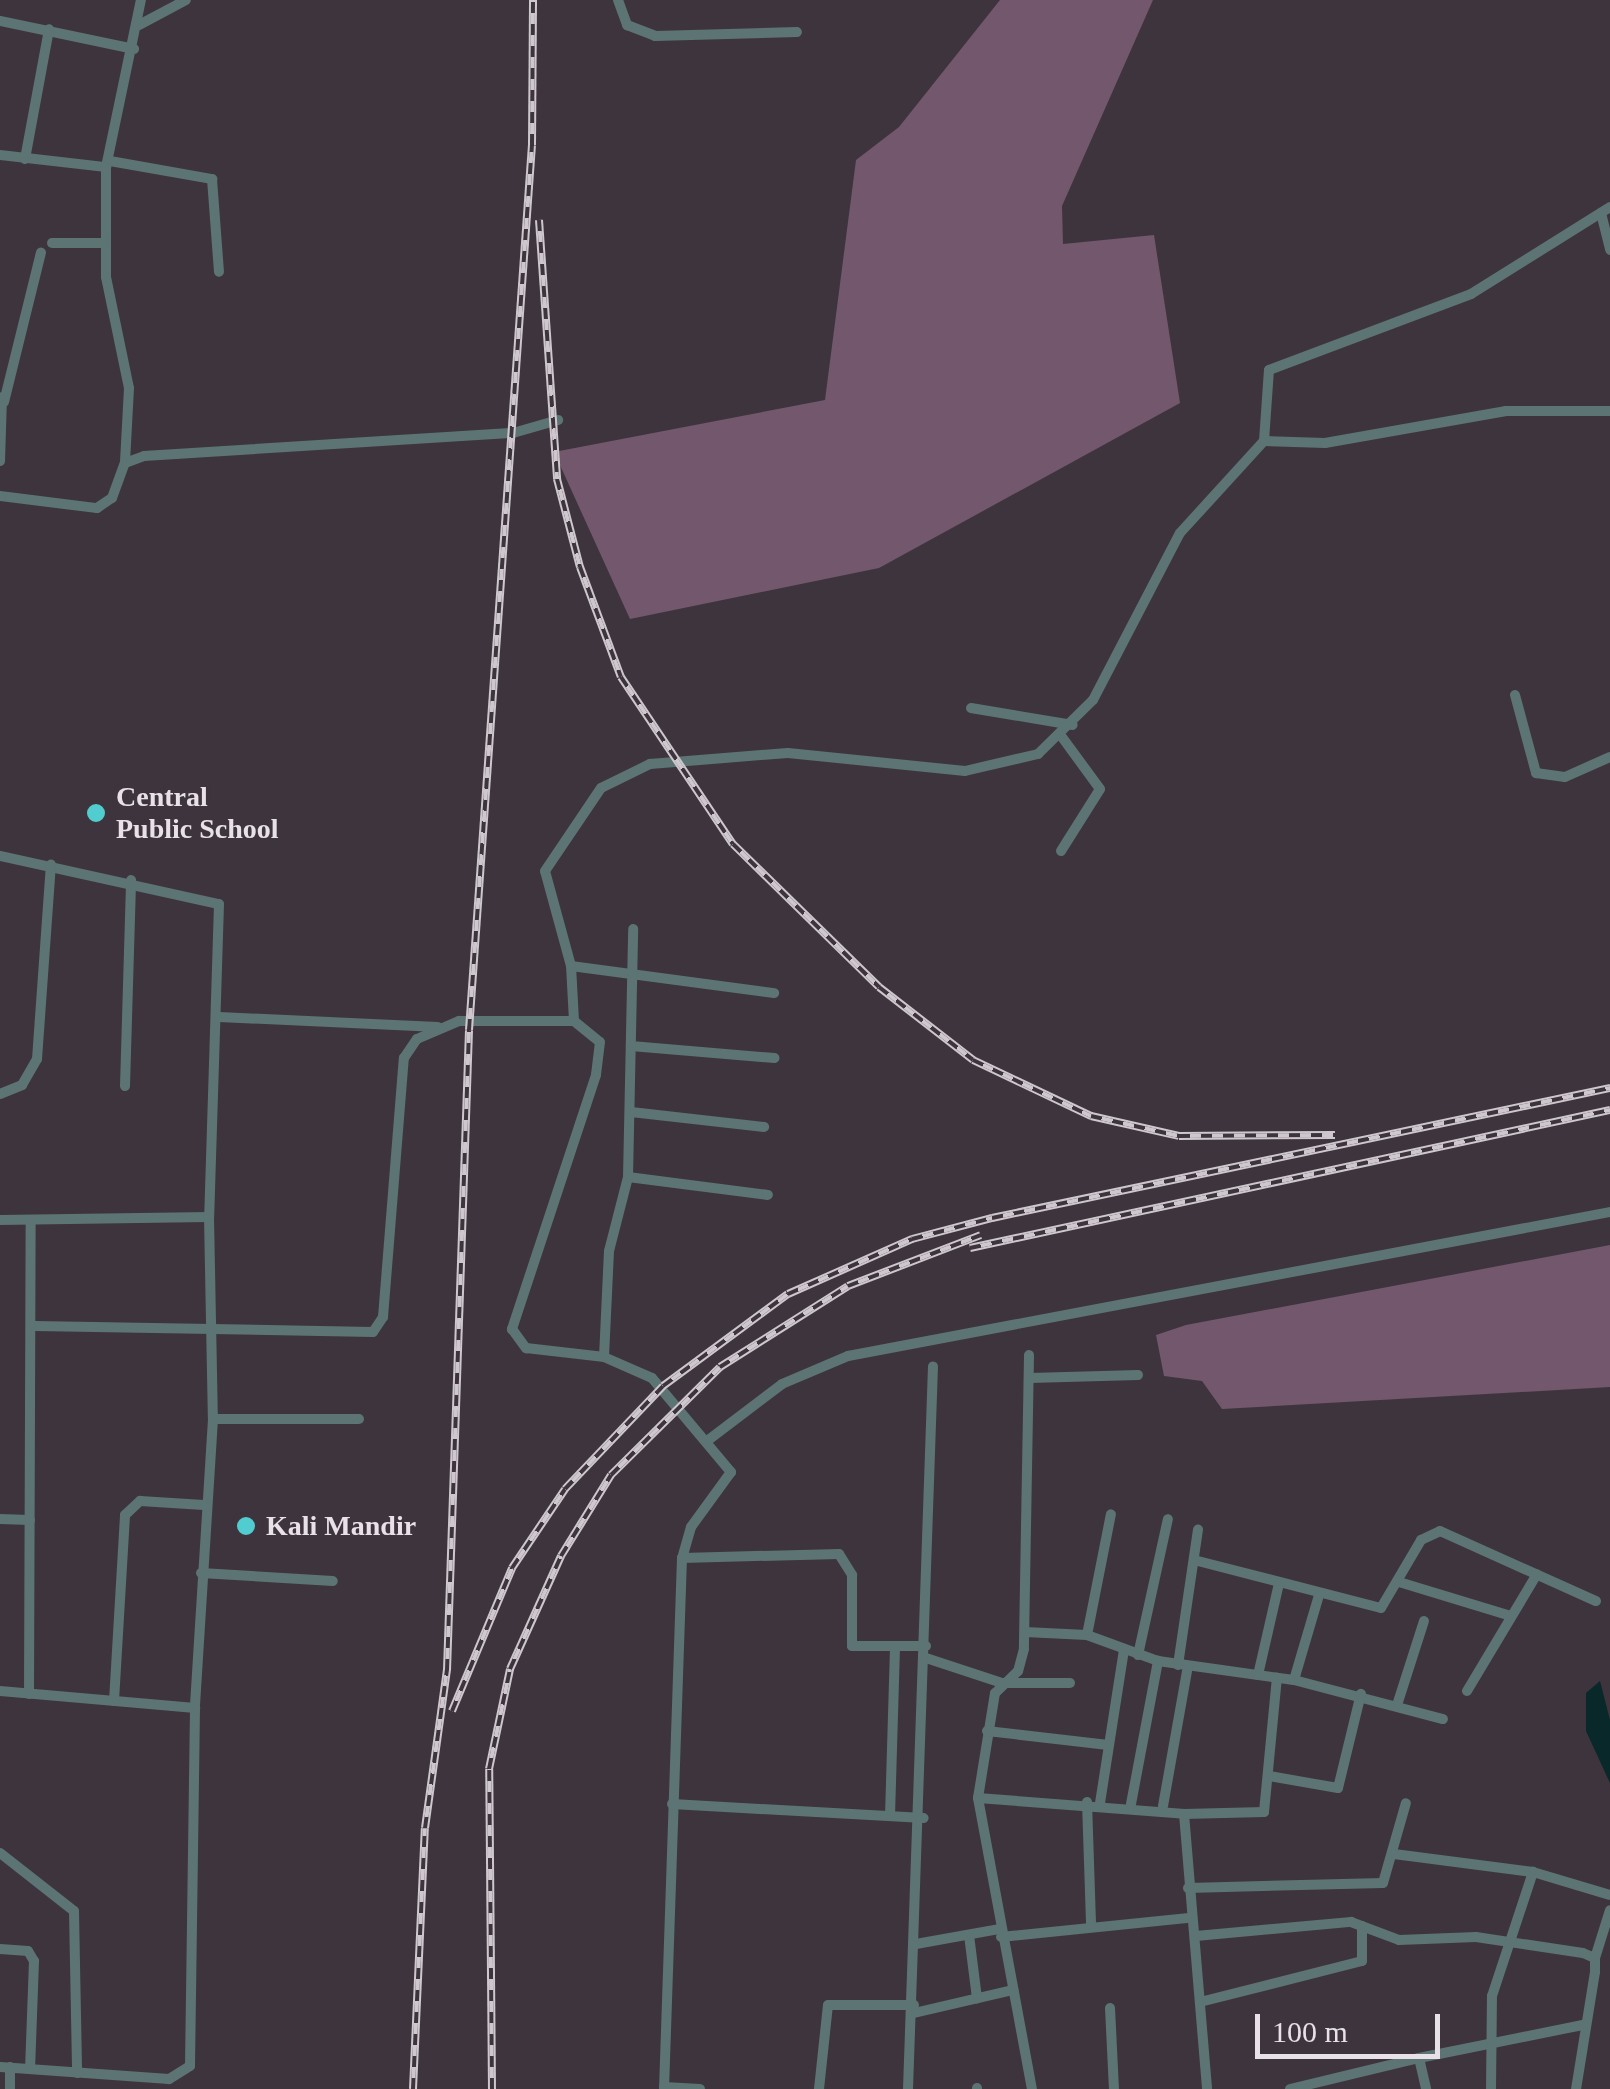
<!DOCTYPE html>
<html>
<head>
<meta charset="utf-8">
<style>
  body { margin:0 }
  #map { position:relative; width:1610px; height:2089px; overflow:hidden; background:#3e343d; font-family:Georgia,serif }
  div>[style] { position:absolute }
  .green>* { inset:0; background:#72576d }
  .water>* { inset:0; background:#082829 }
  .street>* { height:10px; margin:-5px; padding:0 5px; transform-origin:5px; border-radius:5px; background:#5c7474 }
  .rail>* { height:8px; margin-top:-4px; transform-origin:0; background:repeating-linear-gradient(90deg,#3e343d 0 11px,#cec7cd 0 22px); box-sizing:border-box; border-block:2px solid #cec7cd }
  .dots>* { width:28px; height:28px; translate:-50% -50%; box-sizing:border-box; border:5px solid #3e343d; border-radius:50% }
  span { translate:-50% -50%; white-space:nowrap; text-align:center; line-height:1.15; -webkit-text-stroke:10px #3e343d; paint-order:stroke }
  .poi-label { font-size:28px; color:#e8e1e7; font-weight:700 }
  .left { translate:0 -50%; text-align:left }
  .scale { position:absolute; left:1255px; top:2014px; width:185px; height:45px; box-sizing:border-box; border:5px solid #e8e1e7; border-top:0; padding-left:12px; font-size:30px; line-height:35px; white-space:nowrap; color:#e8e1e7; -webkit-text-stroke:8px #3e343d; paint-order:stroke }
</style>
</head>
<body>
<div id="map">
  <div class="green">
    <div style="clip-path:polygon(1000px 0,1153px 0,1062px 206px,1063px 244px,1154px 235px,1180px 403px,879px 568px,630px 619px,554px 452px,825px 400px,856px 160px,899px 127px)"></div>
    <div style="clip-path:polygon(1610px 1245px,1610px 1387px,1222px 1409px,1202px 1381px,1164px 1376px,1156px 1335px,1186px 1325px)"></div>
  </div>
  <div class="water">
    <div style="clip-path:polygon(1600px 1681px,1610px 1720px,1610px 1783px,1586px 1731px,1586px 1693px)"></div>
  </div>
  <div class="street">
    <div style="left:618px;top:0;width:27px;rotate:70deg"></div>
    <div style="left:627px;top:25px;width:30px;rotate:21deg"></div>
    <div style="left:655px;top:36px;width:142px;rotate:-1.6deg"></div>
    <div style="left:0;top:21px;width:137px;rotate:11.8deg"></div>
    <div style="left:139px;top:25px;width:53px;rotate:-28deg"></div>
    <div style="left:0;top:155px;width:107px;rotate:6.5deg"></div>
    <div style="left:106px;top:167px;width:171px;rotate:-78.2deg"></div>
    <div style="left:25px;top:159px;width:132px;rotate:-79.5deg"></div>
    <div style="left:110px;top:161px;width:104px;rotate:10deg"></div>
    <div style="left:212px;top:179px;width:93px;rotate:85.7deg"></div>
    <div style="left:106px;top:167px;width:110px;rotate:90deg"></div>
    <div style="left:106px;top:277px;width:113px;rotate:78.3deg"></div>
    <div style="left:129px;top:388px;width:75px;rotate:93.1deg"></div>
    <div style="left:1601px;top:213px;width:38px;rotate:76deg"></div>
    <div style="left:52px;top:243px;width:53px"></div>
    <div style="left:4px;top:402px;width:154px;rotate:-76.1deg"></div>
    <div style="left:1264px;top:441px;width:61px;rotate:1.9deg"></div>
    <div style="left:1325px;top:443px;width:184px;rotate:-10deg"></div>
    <div style="left:1506px;top:411px;width:104px"></div>
    <div style="left:0;top:461px;width:64px;rotate:-88.2deg"></div>
    <div style="left:0;top:496px;width:98px;rotate:7.1deg"></div>
    <div style="left:97px;top:508px;width:18px;rotate:-34deg"></div>
    <div style="left:112px;top:498px;width:37px;rotate:-70deg"></div>
    <div style="left:125px;top:463px;width:20px;rotate:-20deg"></div>
    <div style="left:144px;top:456px;width:370px;rotate:-3.6deg"></div>
    <div style="left:513px;top:433px;width:47px;rotate:-16.1deg"></div>
    <div style="left:1515px;top:695px;width:81px;rotate:74.9deg"></div>
    <div style="left:1536px;top:773px;width:29px;rotate:8deg"></div>
    <div style="left:1565px;top:777px;width:49px;rotate:-24deg"></div>
    <div style="left:971px;top:708px;width:103px;rotate:9.5deg"></div>
    <div style="left:1061px;top:851px;width:73px;rotate:-57.8deg"></div>
    <div style="left:1100px;top:789px;width:64px;rotate:-126.2deg"></div>
    <div style="left:0;top:856px;width:224px;rotate:12.4deg"></div>
    <div style="left:219px;top:904px;width:313px;rotate:91.8deg"></div>
    <div style="left:571px;top:966px;width:205px;rotate:7.6deg"></div>
    <div style="left:219px;top:1017px;width:219px;rotate:2.6deg"></div>
    <div style="left:574px;top:1021px;width:33px;rotate:39deg"></div>
    <div style="left:600px;top:1042px;width:33px;rotate:97deg"></div>
    <div style="left:596px;top:1075px;width:268px;rotate:108.3deg"></div>
    <div style="left:512px;top:1329px;width:24px;rotate:54deg"></div>
    <div style="left:526px;top:1348px;width:79px;rotate:6.6deg"></div>
    <div style="left:604px;top:1357px;width:52px;rotate:23.6deg"></div>
    <div style="left:652px;top:1378px;width:123px;rotate:50deg"></div>
    <div style="left:731px;top:1472px;width:68px;rotate:126deg"></div>
    <div style="left:691px;top:1527px;width:32px;rotate:106deg"></div>
    <div style="left:682px;top:1558px;width:531px;rotate:91.94deg"></div>
    <div style="left:631px;top:1046px;width:144px;rotate:4.8deg"></div>
    <div style="left:125px;top:1086px;width:206px;rotate:-88.3deg"></div>
    <div style="left:0;top:1094px;width:24px;rotate:-22deg"></div>
    <div style="left:22px;top:1085px;width:30px;rotate:-60deg"></div>
    <div style="left:37px;top:1059px;width:195px;rotate:-85.9deg"></div>
    <div style="left:631px;top:1112px;width:134px;rotate:6.4deg"></div>
    <div style="left:628px;top:1177px;width:141px;rotate:7.3deg"></div>
    <div style="left:0;top:1220px;width:209px;rotate:-0.8deg"></div>
    <div style="left:209px;top:1217px;width:202px;rotate:88.9deg"></div>
    <div style="left:213px;top:1419px;width:290px;rotate:93.6deg"></div>
    <div style="left:195px;top:1708px;width:358px;rotate:90.8deg"></div>
    <div style="left:190px;top:2066px;width:25px;rotate:148deg"></div>
    <div style="left:169px;top:2079px;width:169px;rotate:-175.9deg"></div>
    <div style="left:35px;top:1326px;width:338px;rotate:1deg"></div>
    <div style="left:373px;top:1332px;width:18px;rotate:-56deg"></div>
    <div style="left:383px;top:1317px;width:260px;rotate:-85.4deg"></div>
    <div style="left:404px;top:1058px;width:23px;rotate:-56deg"></div>
    <div style="left:417px;top:1039px;width:46px;rotate:-23.2deg"></div>
    <div style="left:459px;top:1021px;width:115px"></div>
    <div style="left:574px;top:1021px;width:55px;rotate:-93.1deg"></div>
    <div style="left:571px;top:966px;width:98px;rotate:-105.3deg"></div>
    <div style="left:545px;top:871px;width:100px;rotate:-56deg"></div>
    <div style="left:601px;top:788px;width:55px;rotate:-26.1deg"></div>
    <div style="left:650px;top:764px;width:138px;rotate:-4.6deg"></div>
    <div style="left:788px;top:753px;width:178px;rotate:5.8deg"></div>
    <div style="left:965px;top:771px;width:75px;rotate:-13.1deg"></div>
    <div style="left:1038px;top:754px;width:77px;rotate:-44.5deg"></div>
    <div style="left:1093px;top:700px;width:188px;rotate:-62.5deg"></div>
    <div style="left:1180px;top:533px;width:125px;rotate:-47.6deg"></div>
    <div style="left:1264px;top:441px;width:71px;rotate:-86deg"></div>
    <div style="left:1269px;top:370px;width:216px;rotate:-20.6deg"></div>
    <div style="left:1471px;top:294px;width:164px;rotate:-32deg"></div>
    <div style="left:1029px;top:1355px;width:294px;rotate:91deg"></div>
    <div style="left:1024px;top:1649px;width:23px;rotate:105deg"></div>
    <div style="left:1018px;top:1671px;width:32px;rotate:136deg"></div>
    <div style="left:995px;top:1693px;width:106px;rotate:99.2deg"></div>
    <div style="left:978px;top:1798px;width:296px;rotate:79.5deg"></div>
    <div style="left:604px;top:1357px;width:106px;rotate:-87.3deg"></div>
    <div style="left:609px;top:1251px;width:76px;rotate:-75.6deg"></div>
    <div style="left:628px;top:1177px;width:248px;rotate:-88.8deg"></div>
    <div style="left:1030px;top:1378px;width:108px;rotate:-1.6deg"></div>
    <div style="left:213px;top:1419px;width:146px"></div>
    <div style="left:707px;top:1441px;width:94px;rotate:-37.2deg"></div>
    <div style="left:782px;top:1384px;width:72px;rotate:-23deg"></div>
    <div style="left:848px;top:1356px;width:775px;rotate:-10.7deg"></div>
    <div style="left:0;top:1519px;width:30px;rotate:2deg"></div>
    <div style="left:682px;top:1558px;width:157px;rotate:-1.5deg"></div>
    <div style="left:839px;top:1554px;width:25px;rotate:58deg"></div>
    <div style="left:852px;top:1575px;width:71px;rotate:90deg"></div>
    <div style="left:852px;top:1646px;width:74px"></div>
    <div style="left:1194px;top:1560px;width:193px;rotate:14.4deg"></div>
    <div style="left:1381px;top:1608px;width:79px;rotate:-59.5deg"></div>
    <div style="left:1421px;top:1540px;width:21px;rotate:-25deg"></div>
    <div style="left:1440px;top:1531px;width:171px;rotate:24.2deg"></div>
    <div style="left:201px;top:1573px;width:132px;rotate:3.5deg"></div>
    <div style="left:1399px;top:1582px;width:117px;rotate:16.9deg"></div>
    <div style="left:1025px;top:1632px;width:62px;rotate:2.8deg"></div>
    <div style="left:1087px;top:1635px;width:76px;rotate:20.1deg"></div>
    <div style="left:1158px;top:1661px;width:137px;rotate:8deg"></div>
    <div style="left:1294px;top:1680px;width:154px;rotate:14.7deg"></div>
    <div style="left:1087px;top:1635px;width:123px;rotate:-78.8deg"></div>
    <div style="left:1138px;top:1655px;width:139px;rotate:-77.6deg"></div>
    <div style="left:926px;top:1658px;width:80px;rotate:18.2deg"></div>
    <div style="left:1002px;top:1683px;width:68px"></div>
    <div style="left:1178px;top:1665px;width:137px;rotate:-81.6deg"></div>
    <div style="left:1258px;top:1675px;width:94px;rotate:-77.1deg"></div>
    <div style="left:1294px;top:1680px;width:89px;rotate:-73.6deg"></div>
    <div style="left:0;top:1691px;width:196px;rotate:5deg"></div>
    <div style="left:1467px;top:1691px;width:136px;rotate:-59.1deg"></div>
    <div style="left:29px;top:1694px;width:473px;rotate:-89.8deg"></div>
    <div style="left:114px;top:1701px;width:186px;rotate:-86.6deg"></div>
    <div style="left:125px;top:1515px;width:21px;rotate:-43deg"></div>
    <div style="left:140px;top:1501px;width:64px;rotate:3.6deg"></div>
    <div style="left:1398px;top:1702px;width:85px;rotate:-72.2deg"></div>
    <div style="left:987px;top:1731px;width:122px;rotate:6.6deg"></div>
    <div style="left:1269px;top:1776px;width:70px;rotate:9.9deg"></div>
    <div style="left:1338px;top:1788px;width:97px;rotate:-76.3deg"></div>
    <div style="left:978px;top:1798px;width:207px;rotate:4.4deg"></div>
    <div style="left:1184px;top:1814px;width:276px;rotate:85.2deg"></div>
    <div style="left:1087px;top:1802px;width:121px;rotate:88.1deg"></div>
    <div style="left:1100px;top:1803px;width:156px;rotate:-81.1deg"></div>
    <div style="left:672px;top:1804px;width:252px;rotate:3.2deg"></div>
    <div style="left:1131px;top:1804px;width:146px;rotate:-79.3deg"></div>
    <div style="left:1163px;top:1806px;width:142px;rotate:-79.9deg"></div>
    <div style="left:1184px;top:1814px;width:80px;rotate:-1.4deg"></div>
    <div style="left:1264px;top:1812px;width:135px;rotate:-84.5deg"></div>
    <div style="left:890px;top:1816px;width:166px;rotate:-88.3deg"></div>
    <div style="left:0;top:1853px;width:94px;rotate:38.1deg"></div>
    <div style="left:74px;top:1911px;width:162px;rotate:88.9deg"></div>
    <div style="left:1394px;top:1854px;width:140px;rotate:7.4deg"></div>
    <div style="left:1533px;top:1872px;width:80px;rotate:16.6deg"></div>
    <div style="left:1188px;top:1888px;width:195px;rotate:-1.5deg"></div>
    <div style="left:1383px;top:1883px;width:83px;rotate:-74deg"></div>
    <div style="left:969px;top:1935px;width:64px;rotate:82.8deg"></div>
    <div style="left:1196px;top:1936px;width:156px;rotate:-5.2deg"></div>
    <div style="left:1351px;top:1922px;width:51px;rotate:20.6deg"></div>
    <div style="left:1399px;top:1940px;width:77px;rotate:-2.2deg"></div>
    <div style="left:1476px;top:1937px;width:108px;rotate:8.5deg"></div>
    <div style="left:1583px;top:1953px;width:13px;rotate:23deg"></div>
    <div style="left:1595px;top:1958px;width:14px;rotate:90deg"></div>
    <div style="left:1595px;top:1972px;width:119px;rotate:99.2deg"></div>
    <div style="left:1001px;top:1937px;width:189px;rotate:-5.8deg"></div>
    <div style="left:916px;top:1944px;width:84px;rotate:-10.2deg"></div>
    <div style="left:0;top:1949px;width:28px;rotate:4deg"></div>
    <div style="left:28px;top:1951px;width:12px;rotate:59deg"></div>
    <div style="left:34px;top:1961px;width:108px;rotate:92.1deg"></div>
    <div style="left:1595px;top:1958px;width:50px;rotate:-72.6deg"></div>
    <div style="left:1204px;top:2001px;width:163px;rotate:-14.2deg"></div>
    <div style="left:1362px;top:1961px;width:35px;rotate:-90deg"></div>
    <div style="left:1110px;top:2008px;width:81px;rotate:87.2deg"></div>
    <div style="left:914px;top:2013px;width:102px;rotate:-13.1deg"></div>
    <div style="left:1419px;top:2058px;width:167px;rotate:-11.4deg"></div>
    <div style="left:664px;top:2087px;width:36px;rotate:3deg"></div>
    <div style="left:977px;top:2088px;width:1px;rotate:90deg"></div>
    <div style="left:10px;top:2089px;width:22px;rotate:-90deg"></div>
    <div style="left:819px;top:2089px;width:84px;rotate:-83.9deg"></div>
    <div style="left:828px;top:2005px;width:86px"></div>
    <div style="left:908px;top:2089px;width:723px;rotate:-88.02deg"></div>
    <div style="left:1290px;top:2089px;width:133px;rotate:-13.5deg"></div>
    <div style="left:1419px;top:2058px;width:32px;rotate:77deg"></div>
    <div style="left:1491px;top:2089px;width:93px;rotate:-89.4deg"></div>
    <div style="left:1492px;top:1996px;width:131px;rotate:-71.7deg"></div>
  </div>
  <div class="rail">
    <div style="left:539px;top:220px;width:260px;rotate:86deg"></div>
    <div style="left:557px;top:479px;width:91px;rotate:75.4deg"></div>
    <div style="left:580px;top:567px;width:117px;rotate:69.6deg"></div>
    <div style="left:621px;top:677px;width:201px;rotate:56.2deg"></div>
    <div style="left:733px;top:844px;width:204px;rotate:44.4deg"></div>
    <div style="left:879px;top:987px;width:119px;rotate:37.8deg"></div>
    <div style="left:973px;top:1060px;width:131px;rotate:25.4deg"></div>
    <div style="left:1091px;top:1116px;width:90px;rotate:12.8deg"></div>
    <div style="left:1179px;top:1136px;width:156px;rotate:-0.4deg"></div>
    <div style="left:970px;top:1248px;width:655px;rotate:-12.17deg"></div>
    <div style="left:452px;top:1711px;width:155px;rotate:-67.2deg"></div>
    <div style="left:512px;top:1568px;width:95px;rotate:-56.1deg"></div>
    <div style="left:565px;top:1489px;width:142px;rotate:-46.4deg"></div>
    <div style="left:663px;top:1386px;width:155px;rotate:-36.4deg"></div>
    <div style="left:788px;top:1294px;width:136px;rotate:-23.9deg"></div>
    <div style="left:912px;top:1239px;width:83px;rotate:-14.7deg"></div>
    <div style="left:992px;top:1218px;width:632px;rotate:-11.88deg"></div>
    <div style="left:413px;top:2089px;width:261px;rotate:-87.4deg"></div>
    <div style="left:425px;top:1828px;width:160px;rotate:-82.1deg"></div>
    <div style="left:447px;top:1670px;width:640px;rotate:-88.03deg"></div>
    <div style="left:469px;top:1030px;width:887px;rotate:-85.93deg"></div>
    <div style="left:532px;top:145px;width:145px;rotate:-89.6deg"></div>
    <div style="left:492px;top:2089px;width:320px;rotate:-90.5deg"></div>
    <div style="left:489px;top:1769px;width:102px;rotate:-78.1deg"></div>
    <div style="left:510px;top:1669px;width:124px;rotate:-65.7deg"></div>
    <div style="left:561px;top:1556px;width:95px;rotate:-58.3deg"></div>
    <div style="left:611px;top:1475px;width:153px;rotate:-44.7deg"></div>
    <div style="left:720px;top:1367px;width:151px;rotate:-32.3deg"></div>
    <div style="left:848px;top:1286px;width:142px;rotate:-21deg"></div>
  </div>
  <div class="dots">
    <div style="left:96px;top:813px;background:#52cdcf"></div>
    <div style="left:246px;top:1526px;background:#52cdcf"></div>
  </div>
  <div class="poi-label">
    <span class="left" style="left:116px;top:813px">Central<br>Public School</span>
    <span class="left" style="left:266px;top:1526px">Kali Mandir</span>
  </div>
  <div class="scale">100 m</div>
</div>
</body>
</html>
